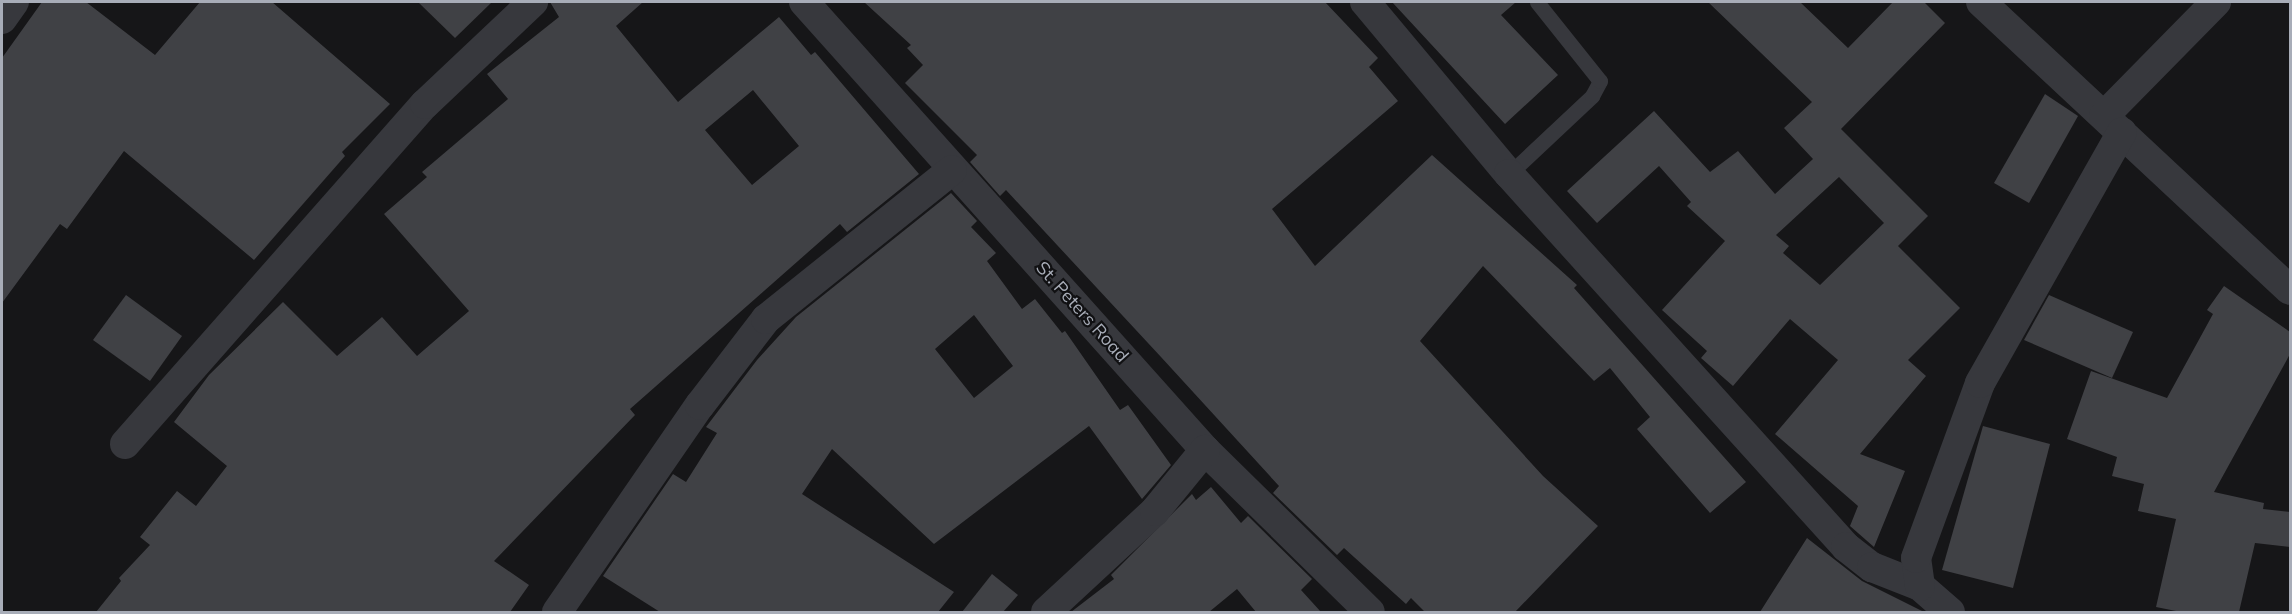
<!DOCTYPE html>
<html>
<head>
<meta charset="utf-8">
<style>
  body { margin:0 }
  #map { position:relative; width:2292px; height:614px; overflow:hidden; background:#161618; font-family:Mulish,sans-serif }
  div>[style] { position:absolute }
  .building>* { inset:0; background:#404145 }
  .service>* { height:15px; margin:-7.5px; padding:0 7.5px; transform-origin:7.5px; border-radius:7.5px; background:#37383d }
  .minor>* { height:30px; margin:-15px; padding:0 15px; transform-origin:15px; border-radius:15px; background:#37383d }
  span { translate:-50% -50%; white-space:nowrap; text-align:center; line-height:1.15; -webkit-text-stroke:4.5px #111113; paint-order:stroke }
  .street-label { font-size:18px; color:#a8adb8 }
  .frame { position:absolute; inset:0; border:3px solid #a8adb8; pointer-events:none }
</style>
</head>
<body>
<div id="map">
  <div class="building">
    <div style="clip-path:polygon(42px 2px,86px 2px,155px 55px,200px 2px,272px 2px,390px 104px,342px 152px,345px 156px,254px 260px,124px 151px,67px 229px,60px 224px,2px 303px,2px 58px)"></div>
    <div style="clip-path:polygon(418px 2px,492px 2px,455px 38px)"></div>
    <div style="clip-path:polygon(evenodd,550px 2px,643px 2px,616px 26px,678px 102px,779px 17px,811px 55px,815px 52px,919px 174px,847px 232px,840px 224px,630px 409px,635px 415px,494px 561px,529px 585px,510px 612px,96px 612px,121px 581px,119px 578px,150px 545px,140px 537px,177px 491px,196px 506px,227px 466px,174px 422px,209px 375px,283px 302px,337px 356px,382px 317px,417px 356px,469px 311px,384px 214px,427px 177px,422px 172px,508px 99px,487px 74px,559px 17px,550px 2px,753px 90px,799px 146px,752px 185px,705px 130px,753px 90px)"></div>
    <div style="clip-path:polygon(864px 2px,1325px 2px,1378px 58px,1369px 67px,1398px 101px,1272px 209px,1315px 266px,1432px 155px,1577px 285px,1574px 288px,1746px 482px,1710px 513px,1637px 429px,1650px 417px,1610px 368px,1594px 381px,1483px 266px,1420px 341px,1543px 476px,1598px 526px,1515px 612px,1425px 612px,1411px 598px,1406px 604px,1344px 548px,1337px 555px,1273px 493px,1279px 486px,1161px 357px,1006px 190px,1000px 196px,970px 162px,977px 155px,905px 83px,923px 65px,907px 48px,911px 45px)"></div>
    <div style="clip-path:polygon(1392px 2px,1516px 2px,1501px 15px,1558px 75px,1505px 124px)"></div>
    <div style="clip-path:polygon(evenodd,1708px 2px,1800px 2px,1848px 48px,1893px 2px,1924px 2px,1945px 23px,1841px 129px,1928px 216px,1898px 246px,1960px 308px,1908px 360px,1926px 376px,1860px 454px,1905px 471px,1874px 547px,1850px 526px,1858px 506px,1775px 434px,1838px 360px,1790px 319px,1733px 386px,1701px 358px,1707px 351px,1662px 310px,1725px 241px,1687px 206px,1691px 202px,1659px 166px,1597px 223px,1567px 191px,1654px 111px,1710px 172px,1738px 151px,1775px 194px,1813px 159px,1784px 128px,1812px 102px,1708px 2px,1839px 177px,1884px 223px,1820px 285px,1783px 253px,1789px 246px,1776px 235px,1839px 177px)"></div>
    <div style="clip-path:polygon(2045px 94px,2078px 116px,2029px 203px,1994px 183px)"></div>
    <div style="clip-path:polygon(evenodd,951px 193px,977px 221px,971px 227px,996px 253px,987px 261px,1022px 309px,1035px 299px,1062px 333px,1065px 331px,1120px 410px,1128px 405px,1171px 465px,1142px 499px,1089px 426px,934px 544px,832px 449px,802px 494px,954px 592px,938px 612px,660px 612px,603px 576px,673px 474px,686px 482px,717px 433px,706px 427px,757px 360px,796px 317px,951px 193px,974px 315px,1013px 366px,974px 398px,935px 349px,974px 315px)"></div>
    <div style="clip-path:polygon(2224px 286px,2290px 332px,2290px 354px,2214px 492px,2264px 503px,2263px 509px,2290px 512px,2290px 547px,2255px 543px,2239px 612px,2181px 612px,2156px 607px,2176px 519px,2138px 511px,2144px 484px,2112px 476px,2117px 457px,2067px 439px,2091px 371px,2167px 398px,2213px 314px,2207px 310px)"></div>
    <div style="clip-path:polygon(126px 295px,182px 336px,150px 381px,93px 340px)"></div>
    <div style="clip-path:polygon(2049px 295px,2133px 332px,2112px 378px,2024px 340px)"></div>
    <div style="clip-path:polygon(1983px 426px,2050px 444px,2013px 588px,1942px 570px)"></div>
    <div style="clip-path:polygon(1211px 487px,1241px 523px,1248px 516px,1312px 579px,1301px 590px,1321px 612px,1256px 612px,1237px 589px,1209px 612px,1071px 612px,1114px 579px,1111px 575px,1192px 494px,1196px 500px)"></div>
    <div style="clip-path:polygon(1807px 538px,1862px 581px,1924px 612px,1760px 612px)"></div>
    <div style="clip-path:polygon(992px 574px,1018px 595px,1003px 612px,962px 612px)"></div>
  </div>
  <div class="service">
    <div style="left:1509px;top:174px;width:114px;rotate:-43.2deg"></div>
    <div style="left:1592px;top:96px;width:17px;rotate:-62deg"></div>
    <div style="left:1600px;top:81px;width:101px;rotate:-128.6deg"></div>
  </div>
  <div class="minor">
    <div style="left:804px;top:2px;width:601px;rotate:48.17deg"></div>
    <div style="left:1205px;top:450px;width:231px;rotate:44.5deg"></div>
    <div style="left:1365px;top:2px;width:224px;rotate:50.1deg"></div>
    <div style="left:1509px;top:174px;width:503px;rotate:47.9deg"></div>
    <div style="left:1846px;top:547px;width:33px;rotate:38deg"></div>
    <div style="left:1872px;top:567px;width:52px;rotate:21.6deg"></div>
    <div style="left:1981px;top:2px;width:422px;rotate:43deg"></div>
    <div style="left:2px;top:19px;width:21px;rotate:-55deg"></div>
    <div style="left:2104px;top:116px;width:160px;rotate:-45.5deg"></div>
    <div style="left:125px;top:444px;width:453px;rotate:-48.6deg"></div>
    <div style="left:425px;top:104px;width:149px;rotate:-43.4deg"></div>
    <div style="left:557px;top:612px;width:252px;rotate:-55.4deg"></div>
    <div style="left:700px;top:405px;width:108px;rotate:-52.5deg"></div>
    <div style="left:766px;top:319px;width:238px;rotate:-38.7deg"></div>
    <div style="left:1046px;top:612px;width:149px;rotate:-42.8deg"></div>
    <div style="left:1155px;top:511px;width:79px;rotate:-50.7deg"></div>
    <div style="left:1950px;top:612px;width:40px;rotate:-139deg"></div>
    <div style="left:1920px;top:586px;width:28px;rotate:-98deg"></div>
    <div style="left:1916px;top:558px;width:186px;rotate:-69.9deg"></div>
    <div style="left:1980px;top:383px;width:288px;rotate:-60.5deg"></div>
  </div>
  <div class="street-label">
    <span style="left:1082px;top:312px;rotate:48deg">St. Peters Road</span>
  </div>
  <div class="frame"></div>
</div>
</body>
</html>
